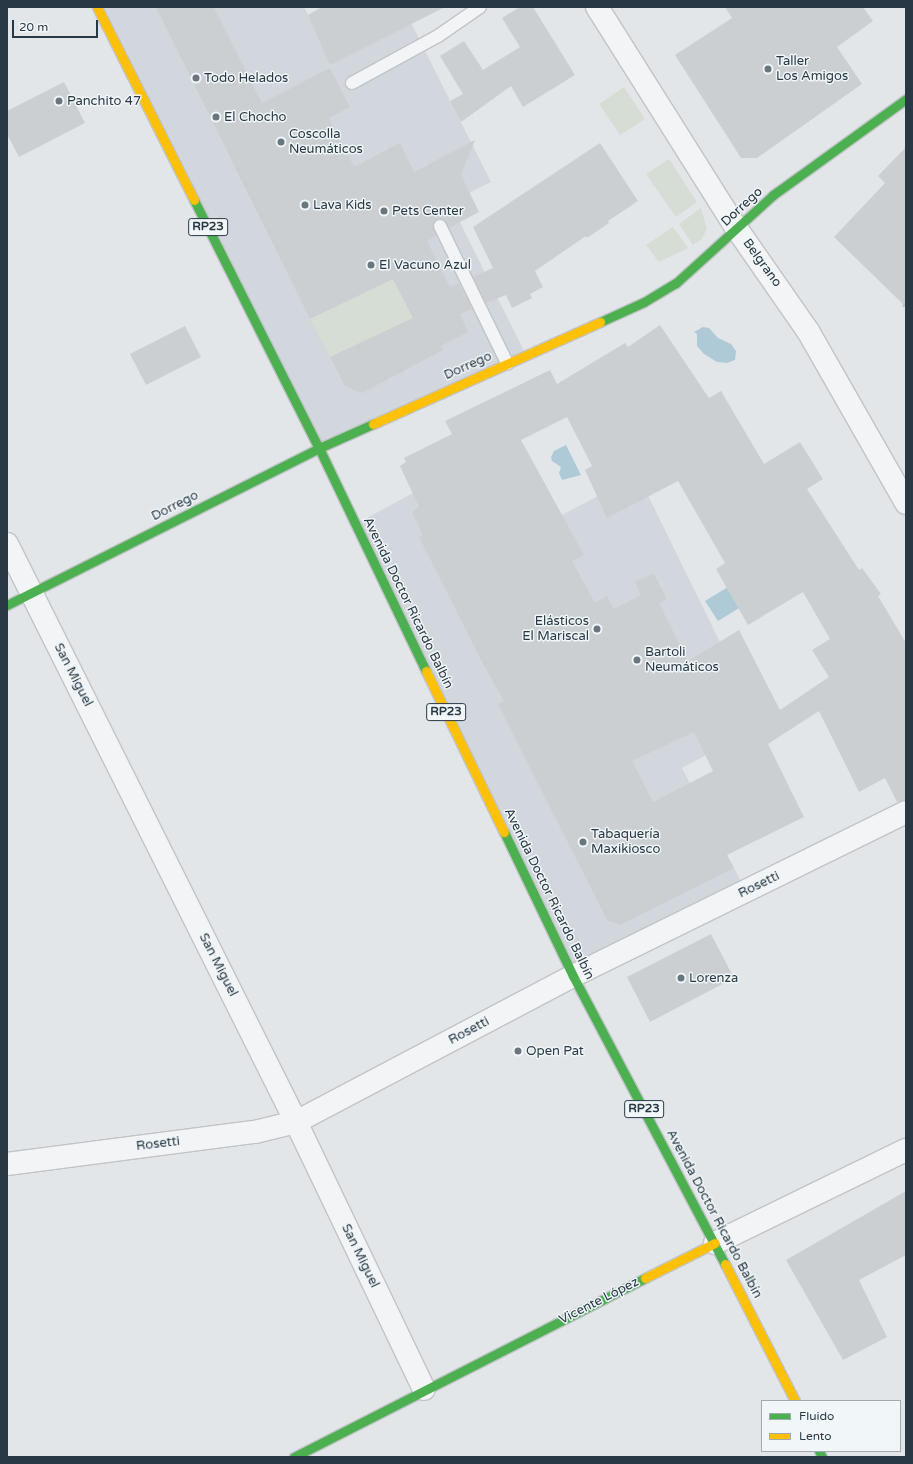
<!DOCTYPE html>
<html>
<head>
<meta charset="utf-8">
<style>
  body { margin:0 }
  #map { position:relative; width:913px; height:1464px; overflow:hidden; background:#e3e6e9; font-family:"Varela Round",sans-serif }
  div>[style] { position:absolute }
  .built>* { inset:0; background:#d1d7dd }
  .green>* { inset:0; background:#d6ddd4 }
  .water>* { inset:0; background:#afcad7 }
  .building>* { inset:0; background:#cccfd2 }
  .path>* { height:2.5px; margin-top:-1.25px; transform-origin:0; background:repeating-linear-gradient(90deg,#c1c6c9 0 3px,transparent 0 6px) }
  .roads { filter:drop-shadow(1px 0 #c1c4c7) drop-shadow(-1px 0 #c1c4c7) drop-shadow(0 1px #c1c4c7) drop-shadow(0 -1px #c1c4c7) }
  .lane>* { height:12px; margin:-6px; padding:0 6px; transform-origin:6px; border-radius:6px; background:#f3f4f6 }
  .street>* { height:22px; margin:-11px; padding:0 11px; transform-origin:11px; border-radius:11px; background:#f3f4f6 }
  .fast>* { height:9px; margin:-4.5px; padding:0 4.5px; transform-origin:4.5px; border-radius:4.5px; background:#4caf50 }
  .slow>* { height:9px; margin:-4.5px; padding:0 4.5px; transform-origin:4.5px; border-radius:4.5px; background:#ffc107 }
  .dots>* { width:11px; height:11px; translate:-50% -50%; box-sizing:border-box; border:2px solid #f1f6f8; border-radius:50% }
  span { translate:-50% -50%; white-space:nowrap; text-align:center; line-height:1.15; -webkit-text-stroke:3px #f1f6f8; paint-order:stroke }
  .shield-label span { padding:1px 3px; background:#f1f6f8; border:1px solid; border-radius:3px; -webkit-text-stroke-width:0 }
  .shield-label { font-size:12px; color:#283945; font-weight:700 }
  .poi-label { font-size:13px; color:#283945 }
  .left { translate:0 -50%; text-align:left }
  .right { translate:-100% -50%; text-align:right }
  .street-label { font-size:13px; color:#283945 }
  .frame { position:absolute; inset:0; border:8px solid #283945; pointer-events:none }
  .legend { position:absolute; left:761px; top:1400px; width:140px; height:52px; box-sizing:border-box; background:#f1f6f8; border:1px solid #a1aab0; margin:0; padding:5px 7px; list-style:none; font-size:12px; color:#283945 }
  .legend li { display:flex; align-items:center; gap:8px; height:20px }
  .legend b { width:20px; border:1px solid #a1aab0 }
  .scale { position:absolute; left:12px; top:20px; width:86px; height:18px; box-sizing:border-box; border:2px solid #283945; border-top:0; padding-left:5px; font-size:12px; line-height:14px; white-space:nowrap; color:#283945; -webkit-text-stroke:3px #f1f6f8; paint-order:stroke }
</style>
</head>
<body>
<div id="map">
  <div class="built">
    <div style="clip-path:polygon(97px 7px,304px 7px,315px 29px,403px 7px,491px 182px,450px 202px,526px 355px,319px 448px)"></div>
    <div style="clip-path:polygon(638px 475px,739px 681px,721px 747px,682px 768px,746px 891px,574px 975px,356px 524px,413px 493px,558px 517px)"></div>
  </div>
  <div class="green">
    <div style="clip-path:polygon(624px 87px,645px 119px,620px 135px,599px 104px)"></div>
    <div style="clip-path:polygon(669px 159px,697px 202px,676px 217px,646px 174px)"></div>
    <div style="clip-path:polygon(701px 208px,707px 229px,702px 239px,693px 245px,679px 224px)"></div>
    <div style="clip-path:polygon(673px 227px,688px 248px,659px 262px,646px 245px)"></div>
    <div style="clip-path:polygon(393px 278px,413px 318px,330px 357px,310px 319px)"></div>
  </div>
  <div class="water">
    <div style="clip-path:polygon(703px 327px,709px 328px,718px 338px,731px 344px,736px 351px,735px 360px,727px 363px,717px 362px,704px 354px,697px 346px,697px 334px,694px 332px)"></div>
    <div style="clip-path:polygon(566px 445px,581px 475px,562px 480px,559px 473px,561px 467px,552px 461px,551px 457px,554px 451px)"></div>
    <div style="clip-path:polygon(741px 579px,754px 599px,718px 621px,705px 601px)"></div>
  </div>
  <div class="building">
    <div style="clip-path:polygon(156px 7px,214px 7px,262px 103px,330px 68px,350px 107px,329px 118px,354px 167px,400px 143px,414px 172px,475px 140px,461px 175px,479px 212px,449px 228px,444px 220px,436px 219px,433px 226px,436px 236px,427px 241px,450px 287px,459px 283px,472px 309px,460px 314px,468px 332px,441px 346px,443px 350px,362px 393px,345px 386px,330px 357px,413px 318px,393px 279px,310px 319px)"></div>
    <div style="clip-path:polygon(322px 7px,445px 7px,330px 65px,308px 15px)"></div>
    <div style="clip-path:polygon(520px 7px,533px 7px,575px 75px,523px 107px,511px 86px,461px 122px,450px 101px,463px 94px,440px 56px,464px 41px,483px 70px,520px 47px,502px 18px)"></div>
    <div style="clip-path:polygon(725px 7px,863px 7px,873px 21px,837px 47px,862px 84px,757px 158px,741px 158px,675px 55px,732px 18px)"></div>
    <div style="clip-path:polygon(64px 82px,85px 123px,19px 157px,7px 134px,7px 111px)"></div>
    <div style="clip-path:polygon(600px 143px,638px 201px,608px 221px,609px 223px,587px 238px,586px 236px,535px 271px,543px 287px,530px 294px,532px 298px,512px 308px,506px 295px,486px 303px,473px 277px,493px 268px,473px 227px)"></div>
    <div style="clip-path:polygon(906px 147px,906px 307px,834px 237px,885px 183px,878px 176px)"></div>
    <div style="clip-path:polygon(evenodd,660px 325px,709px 398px,721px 391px,764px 464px,800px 442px,823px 479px,807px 489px,859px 570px,862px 568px,881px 594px,878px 596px,906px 643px,906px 800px,897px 802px,885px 778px,859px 792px,819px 711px,768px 744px,804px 817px,727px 855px,734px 868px,620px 925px,607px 920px,498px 704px,504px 701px,481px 660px,419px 537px,423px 535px,412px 512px,419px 507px,400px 466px,406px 462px,404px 458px,452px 434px,445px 421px,550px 370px,557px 384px,625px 343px,628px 347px,660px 325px,567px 417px,592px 466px,585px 470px,607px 518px,678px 481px,725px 563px,716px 569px,748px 625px,803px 592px,830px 639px,812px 650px,829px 677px,780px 710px,739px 630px,688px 661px,659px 603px,667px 599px,654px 573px,635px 582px,641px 595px,614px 609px,607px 596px,595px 603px,572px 561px,584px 555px,521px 440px,567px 417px,660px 325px,694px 732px,713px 771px,653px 802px,632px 761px,694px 732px)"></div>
    <div style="clip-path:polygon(185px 326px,201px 357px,146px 385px,130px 354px)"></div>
    <div style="clip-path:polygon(711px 934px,734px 978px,650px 1022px,627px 977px)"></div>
    <div style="clip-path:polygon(906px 1191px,906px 1255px,859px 1280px,887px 1337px,843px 1360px,786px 1260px)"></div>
  </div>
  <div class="path">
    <div style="left:903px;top:304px;width:4px;rotate:45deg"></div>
  </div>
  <div class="roads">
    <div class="lane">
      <div style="left:352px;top:83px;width:98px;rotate:-28.7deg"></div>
      <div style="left:438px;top:36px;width:51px;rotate:-34.6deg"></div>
      <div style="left:440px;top:226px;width:153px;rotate:63.9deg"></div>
    </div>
    <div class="street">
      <div style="left:597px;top:7px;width:262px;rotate:57.8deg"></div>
      <div style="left:737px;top:229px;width:124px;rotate:55.2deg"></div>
      <div style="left:808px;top:331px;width:198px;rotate:60.3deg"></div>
      <div style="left:7px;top:544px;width:646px;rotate:63.43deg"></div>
      <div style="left:296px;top:1122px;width:296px;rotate:64.4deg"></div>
      <div style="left:7px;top:1164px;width:250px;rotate:-7.4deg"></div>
      <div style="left:255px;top:1132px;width:42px;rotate:-13.7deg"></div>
      <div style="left:296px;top:1122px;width:313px;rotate:-27.8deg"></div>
      <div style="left:573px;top:976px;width:371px;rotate:-26.2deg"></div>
      <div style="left:715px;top:1243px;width:212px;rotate:-26deg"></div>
    </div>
    <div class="fast">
      <div style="left:194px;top:200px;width:278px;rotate:63.3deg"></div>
      <div style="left:319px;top:448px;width:247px;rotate:64.4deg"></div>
      <div style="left:600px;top:322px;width:48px;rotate:-24.4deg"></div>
      <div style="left:644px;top:302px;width:37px;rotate:-31deg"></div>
      <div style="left:676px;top:283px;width:131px;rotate:-42.2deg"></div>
      <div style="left:773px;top:195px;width:164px;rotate:-35.8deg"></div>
      <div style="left:7px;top:605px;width:349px;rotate:-26.7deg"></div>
      <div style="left:319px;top:448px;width:59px;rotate:-24deg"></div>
      <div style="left:504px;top:832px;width:160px;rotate:64.4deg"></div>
      <div style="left:573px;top:976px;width:326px;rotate:62.2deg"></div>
      <div style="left:819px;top:1451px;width:7px;rotate:63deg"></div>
      <div style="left:294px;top:1457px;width:394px;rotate:-27deg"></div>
    </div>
    <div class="slow">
      <div style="left:97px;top:7px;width:216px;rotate:63.3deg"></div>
      <div style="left:373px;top:424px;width:249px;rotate:-24.2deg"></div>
      <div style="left:426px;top:671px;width:179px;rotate:64.2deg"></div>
      <div style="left:725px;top:1264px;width:154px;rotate:62.9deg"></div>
      <div style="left:645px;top:1278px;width:78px;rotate:-26.6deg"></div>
    </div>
  </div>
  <div class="dots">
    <div style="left:768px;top:69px;background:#69767e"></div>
    <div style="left:196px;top:78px;background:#69767e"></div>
    <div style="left:59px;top:101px;background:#69767e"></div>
    <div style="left:216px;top:117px;background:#69767e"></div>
    <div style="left:281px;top:142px;background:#69767e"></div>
    <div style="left:305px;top:205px;background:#69767e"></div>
    <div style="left:384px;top:211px;background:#69767e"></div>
    <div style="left:371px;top:265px;background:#69767e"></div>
    <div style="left:597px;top:629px;background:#69767e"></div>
    <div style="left:637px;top:660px;background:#69767e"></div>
    <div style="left:583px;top:842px;background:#69767e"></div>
    <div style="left:681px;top:978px;background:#69767e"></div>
    <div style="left:518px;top:1051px;background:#69767e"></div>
  </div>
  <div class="shield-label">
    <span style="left:208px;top:227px">RP23</span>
    <span style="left:446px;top:712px">RP23</span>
    <span style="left:644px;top:1109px">RP23</span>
  </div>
  <div class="poi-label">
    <span class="left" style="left:776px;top:69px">Taller<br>Los Amigos</span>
    <span class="left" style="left:204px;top:78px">Todo Helados</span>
    <span class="left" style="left:67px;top:101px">Panchito 47</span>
    <span class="left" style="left:224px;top:117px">El Chocho</span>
    <span class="left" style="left:289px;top:142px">Coscolla<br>Neumáticos</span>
    <span class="left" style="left:313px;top:205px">Lava Kids</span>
    <span class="left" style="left:392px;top:211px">Pets Center</span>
    <span class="left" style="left:379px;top:265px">El Vacuno Azul</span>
    <span class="right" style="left:589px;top:629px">Elásticos<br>El Mariscal</span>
    <span class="left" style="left:645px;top:660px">Bartoli<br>Neumáticos</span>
    <span class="left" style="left:591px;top:842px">Tabaquería<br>Maxikiosco</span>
    <span class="left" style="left:689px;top:978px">Lorenza</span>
    <span class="left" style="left:526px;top:1051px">Open Pat</span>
  </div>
  <div class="street-label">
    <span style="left:742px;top:207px;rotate:-43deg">Dorrego</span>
    <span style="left:762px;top:263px;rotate:54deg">Belgrano</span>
    <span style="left:468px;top:366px;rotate:-24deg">Dorrego</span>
    <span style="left:175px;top:506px;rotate:-27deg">Dorrego</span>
    <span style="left:408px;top:603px;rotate:64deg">Avenida Doctor Ricardo Balbín</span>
    <span style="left:73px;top:675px;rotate:63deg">San Miguel</span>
    <span style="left:759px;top:885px;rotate:-26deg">Rosetti</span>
    <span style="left:549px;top:894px;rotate:64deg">Avenida Doctor Ricardo Balbín</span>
    <span style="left:218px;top:965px;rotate:63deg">San Miguel</span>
    <span style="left:469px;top:1031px;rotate:-28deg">Rosetti</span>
    <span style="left:158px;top:1144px;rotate:-7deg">Rosetti</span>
    <span style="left:714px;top:1214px;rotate:62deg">Avenida Doctor Ricardo Balbín</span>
    <span style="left:360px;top:1256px;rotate:64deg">San Miguel</span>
    <span style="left:599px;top:1301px;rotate:-27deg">Vicente López</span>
  </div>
  <div class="frame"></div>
  <ul class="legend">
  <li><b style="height:5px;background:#4caf50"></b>Fluido</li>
  <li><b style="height:5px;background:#ffc107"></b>Lento</li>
  </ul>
  <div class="scale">20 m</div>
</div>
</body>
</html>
